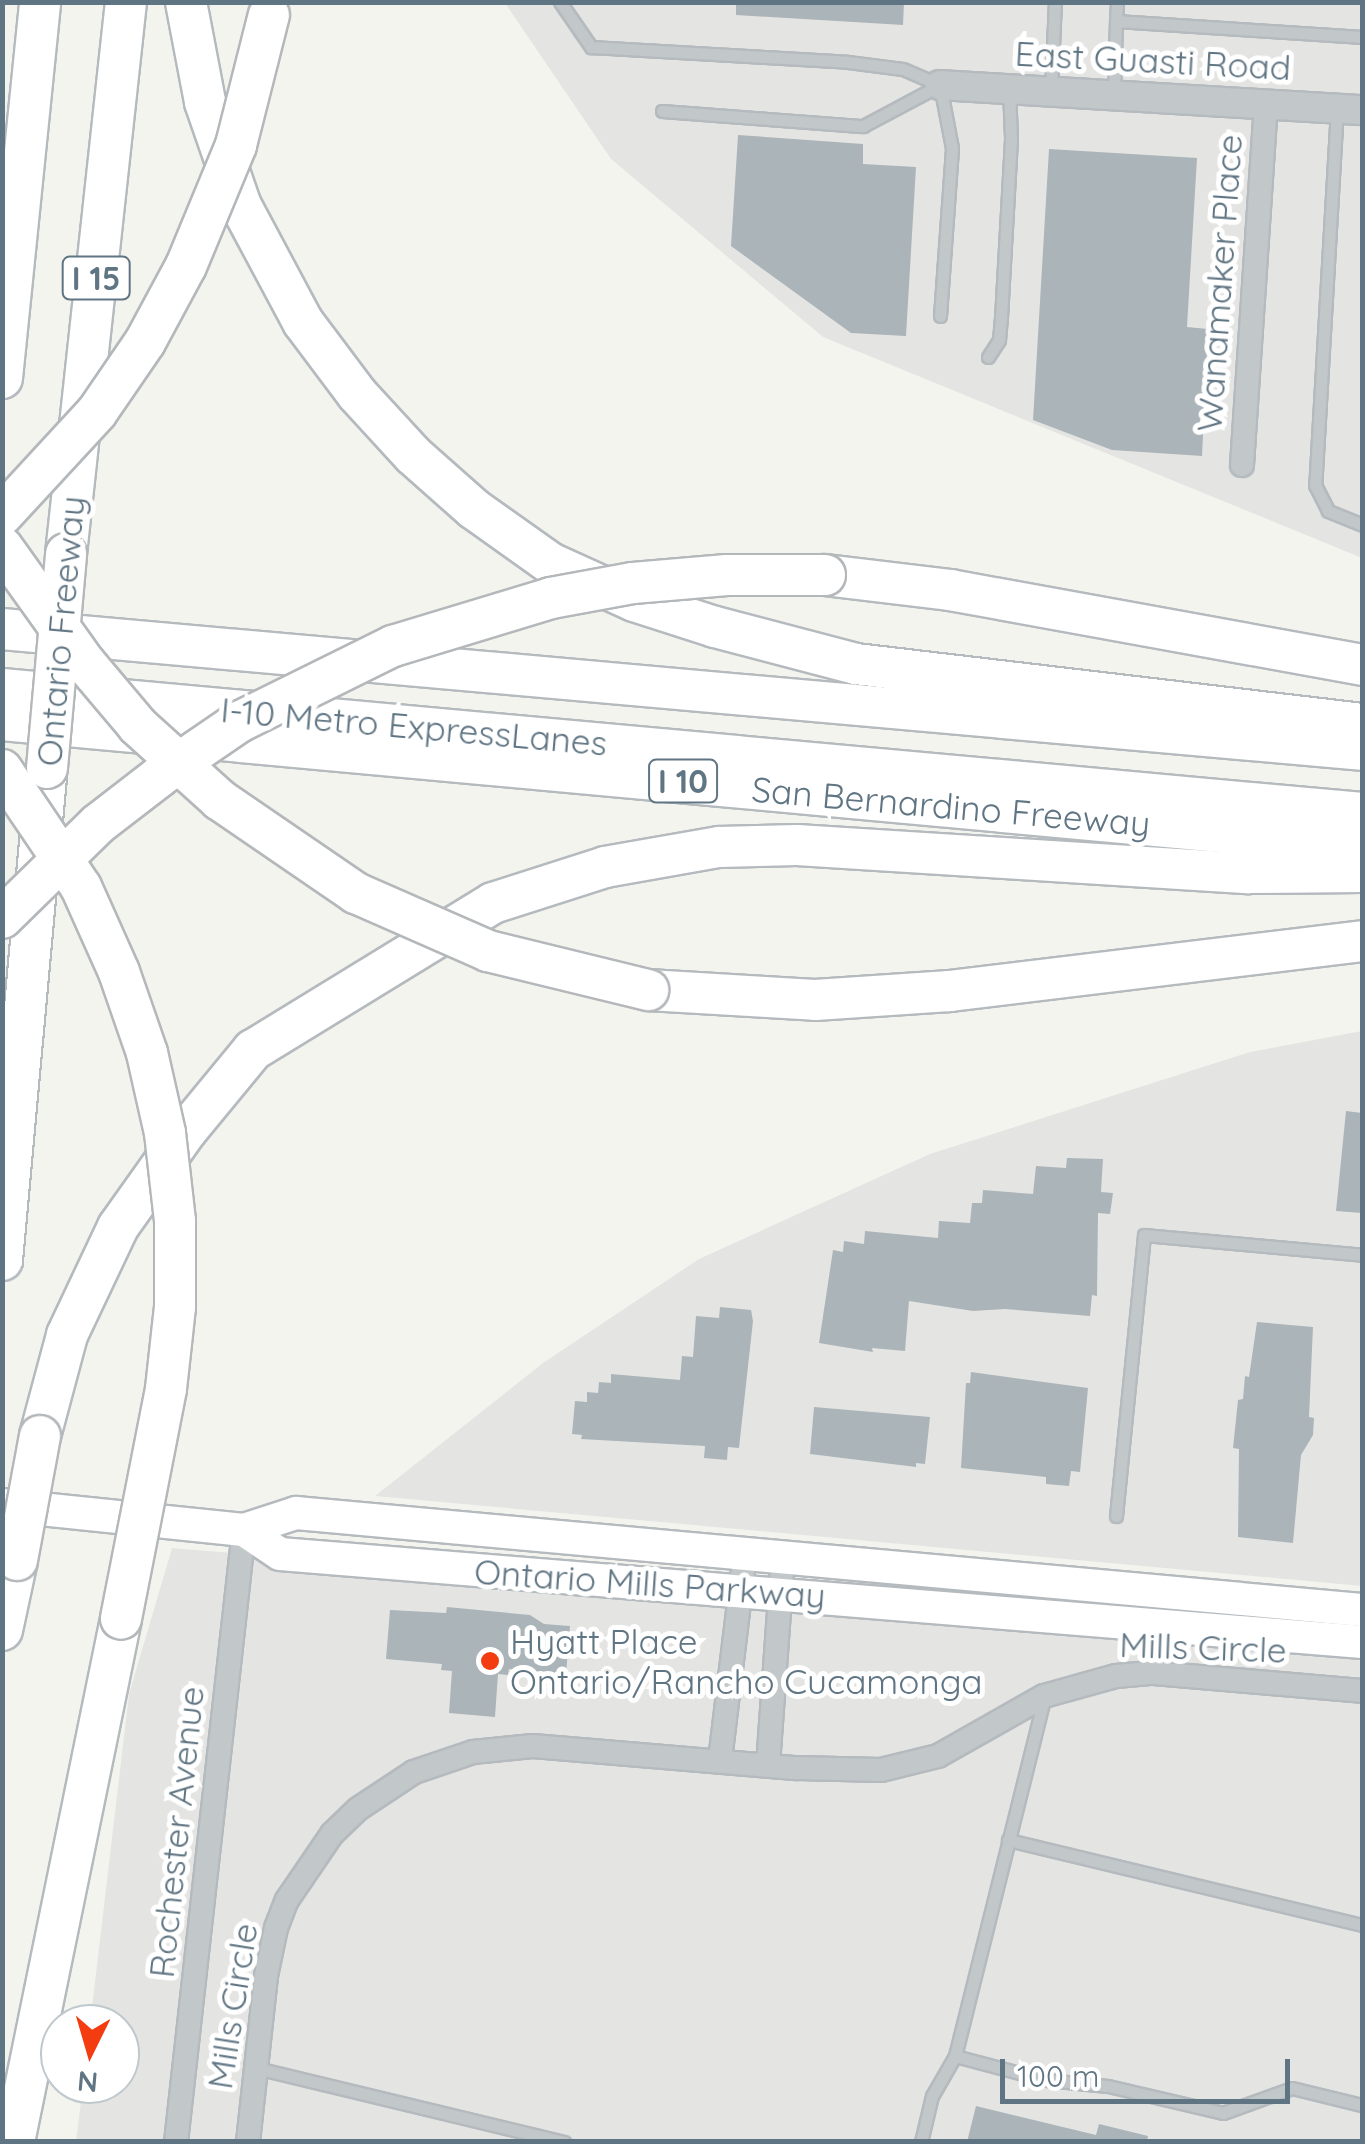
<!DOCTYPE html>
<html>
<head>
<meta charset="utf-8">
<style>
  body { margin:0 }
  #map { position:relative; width:1365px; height:2144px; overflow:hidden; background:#f4f4ef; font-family:Quicksand,sans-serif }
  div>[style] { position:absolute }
  .built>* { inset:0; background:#e4e5e3 }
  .building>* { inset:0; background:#abb4b8 }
  .roads { filter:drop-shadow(2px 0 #b4babe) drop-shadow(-2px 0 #b4babe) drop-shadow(0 2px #b4babe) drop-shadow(0 -2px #b4babe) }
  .service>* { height:11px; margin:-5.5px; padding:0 5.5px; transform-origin:5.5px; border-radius:5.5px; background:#c2c7c9 }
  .minor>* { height:22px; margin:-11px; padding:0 11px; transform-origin:11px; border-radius:11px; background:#c2c7c9 }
  .tertiary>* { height:28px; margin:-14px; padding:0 14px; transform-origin:14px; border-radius:14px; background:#c2c7c9 }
  .secondary>* { height:32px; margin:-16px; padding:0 16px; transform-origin:16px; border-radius:16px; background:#fff }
  .motorway>* { height:40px; margin:-20px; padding:0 20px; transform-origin:20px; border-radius:20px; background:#fff }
  .bridges { filter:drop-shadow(2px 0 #b4b8bb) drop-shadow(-2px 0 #b4b8bb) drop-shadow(0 2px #b4b8bb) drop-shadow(0 -2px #b4b8bb) }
  .motorway-bridge>* { height:40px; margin:-20px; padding:0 20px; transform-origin:20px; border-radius:20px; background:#fff }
  .dots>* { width:28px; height:28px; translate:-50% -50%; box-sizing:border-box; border:5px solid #fff; border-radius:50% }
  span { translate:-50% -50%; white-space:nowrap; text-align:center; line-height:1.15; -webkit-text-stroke:10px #fff; paint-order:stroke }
  .shield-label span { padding:2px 8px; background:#fff; border:2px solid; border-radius:8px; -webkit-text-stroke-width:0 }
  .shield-label { font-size:32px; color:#607583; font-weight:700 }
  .street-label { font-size:35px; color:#607583 }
  .poi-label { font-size:35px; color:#607583 }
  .left { translate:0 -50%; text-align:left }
  .frame { position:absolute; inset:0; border:5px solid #607583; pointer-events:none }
  .north { position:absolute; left:40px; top:2004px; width:100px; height:100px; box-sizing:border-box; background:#fff; border:2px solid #bfc8cd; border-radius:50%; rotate:185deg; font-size:28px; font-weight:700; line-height:40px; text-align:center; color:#607583 }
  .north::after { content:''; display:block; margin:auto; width:35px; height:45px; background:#f33c10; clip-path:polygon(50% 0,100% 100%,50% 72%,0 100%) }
  .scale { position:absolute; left:1000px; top:2059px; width:290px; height:45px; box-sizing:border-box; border:5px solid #607583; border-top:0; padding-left:12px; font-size:30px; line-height:35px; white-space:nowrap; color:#607583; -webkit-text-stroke:8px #fff; paint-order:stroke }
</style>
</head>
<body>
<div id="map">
  <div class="built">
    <div style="clip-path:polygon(505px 3px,1362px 3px,1362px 558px,823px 337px,611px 159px)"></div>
    <div style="clip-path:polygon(1362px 1031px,1362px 1586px,375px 1496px,543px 1363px,699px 1259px,930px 1154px,1250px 1052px)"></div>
    <div style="clip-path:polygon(172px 1548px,758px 1597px,1362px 1657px,1362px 2141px,76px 2142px,83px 2084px,120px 2084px,120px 2024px,90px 2024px,129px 1694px)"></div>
  </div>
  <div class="building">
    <div style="clip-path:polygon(736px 2px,904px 2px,903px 25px,736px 15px)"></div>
    <div style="clip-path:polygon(738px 135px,863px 144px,863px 164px,916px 167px,906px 336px,851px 333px,731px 246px)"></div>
    <div style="clip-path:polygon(1049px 149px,1197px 158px,1187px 327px,1208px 329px,1202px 456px,1112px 450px,1033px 420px)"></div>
    <div style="clip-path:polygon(1346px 1111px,1362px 1113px,1362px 1213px,1336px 1211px)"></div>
    <div style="clip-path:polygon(1067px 1158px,1103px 1159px,1101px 1192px,1113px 1193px,1110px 1214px,1098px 1213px,1097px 1296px,1092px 1295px,1090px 1316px,1005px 1309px,973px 1311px,909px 1301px,905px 1351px,872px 1348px,873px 1352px,819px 1343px,833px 1250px,843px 1252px,844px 1241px,864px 1244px,865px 1231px,938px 1238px,939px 1221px,970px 1223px,972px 1203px,982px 1203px,983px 1190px,1033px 1194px,1036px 1166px,1066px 1168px)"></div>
    <div style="clip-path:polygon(720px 1307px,751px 1310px,753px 1321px,739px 1448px,728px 1447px,727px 1460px,704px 1458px,705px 1446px,581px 1439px,582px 1435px,572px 1434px,575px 1401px,587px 1402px,587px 1392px,598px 1393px,599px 1382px,611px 1383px,611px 1374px,680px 1380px,682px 1356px,693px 1357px,696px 1316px,719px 1318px)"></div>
    <div style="clip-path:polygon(1257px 1322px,1313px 1327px,1309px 1417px,1314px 1418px,1313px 1435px,1301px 1455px,1293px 1543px,1238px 1537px,1239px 1449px,1233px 1448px,1238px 1400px,1243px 1399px,1245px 1376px,1249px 1377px)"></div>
    <div style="clip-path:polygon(971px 1372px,1088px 1388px,1080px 1472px,1071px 1471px,1069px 1486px,1046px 1484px,1046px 1477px,961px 1468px,966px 1383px,970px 1383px)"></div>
    <div style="clip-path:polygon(814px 1407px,930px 1417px,925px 1464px,916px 1463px,916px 1467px,810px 1454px)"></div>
    <div style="clip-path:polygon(447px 1607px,530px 1615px,544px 1624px,570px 1626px,566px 1674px,509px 1669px,508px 1675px,498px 1674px,495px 1717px,449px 1713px,452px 1671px,441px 1670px,442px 1664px,386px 1659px,390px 1610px,446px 1613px)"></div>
    <div style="clip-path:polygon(976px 2106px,1096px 2135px,1099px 2124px,1148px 2136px,1147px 2142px,967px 2142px)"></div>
  </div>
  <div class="roads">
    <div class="service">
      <div style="left:560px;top:2px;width:55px;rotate:55.4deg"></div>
      <div style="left:591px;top:47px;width:257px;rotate:3.3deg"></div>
      <div style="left:848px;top:62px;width:55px;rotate:7.3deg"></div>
      <div style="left:903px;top:69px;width:40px;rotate:23.4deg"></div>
      <div style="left:1117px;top:2px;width:19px;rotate:93deg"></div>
      <div style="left:1116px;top:21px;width:247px;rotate:3.7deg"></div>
      <div style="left:1051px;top:92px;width:90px;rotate:-87.5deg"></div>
      <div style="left:1114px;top:95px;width:74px;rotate:-88.5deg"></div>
      <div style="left:1337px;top:108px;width:378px;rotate:93.3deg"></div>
      <div style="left:1315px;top:485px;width:29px;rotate:63deg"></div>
      <div style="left:1328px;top:511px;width:37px;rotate:22deg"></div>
      <div style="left:662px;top:111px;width:202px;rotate:4.3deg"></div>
      <div style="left:863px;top:126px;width:87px;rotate:-28deg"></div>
      <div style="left:940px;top:316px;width:168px;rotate:-85.9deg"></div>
      <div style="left:952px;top:148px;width:64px;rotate:-100.8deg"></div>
      <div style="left:988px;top:357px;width:20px;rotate:-57deg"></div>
      <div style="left:999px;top:340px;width:22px;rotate:-85deg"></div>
      <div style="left:1001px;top:318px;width:180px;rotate:-86.8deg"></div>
      <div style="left:1011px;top:138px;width:49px;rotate:-92.3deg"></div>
      <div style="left:1116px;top:1516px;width:282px;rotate:-84.3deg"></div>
      <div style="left:1144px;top:1235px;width:219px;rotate:5.2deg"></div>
      <div style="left:1008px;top:1840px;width:364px;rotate:13.5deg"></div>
      <div style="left:955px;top:2056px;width:94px;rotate:14.8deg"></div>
      <div style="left:1046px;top:2080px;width:62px;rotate:5.5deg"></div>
      <div style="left:1108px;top:2086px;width:118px;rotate:13.2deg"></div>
      <div style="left:1223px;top:2113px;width:73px;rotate:-19.9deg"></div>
      <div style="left:1292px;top:2088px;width:72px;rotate:13.7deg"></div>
      <div style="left:256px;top:2068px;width:317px;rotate:13.5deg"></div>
      <div style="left:921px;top:2142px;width:47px;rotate:-76.6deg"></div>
      <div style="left:932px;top:2096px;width:46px;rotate:-60.1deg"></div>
      <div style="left:955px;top:2056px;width:368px;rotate:-76deg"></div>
    </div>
    <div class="minor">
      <div style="left:1242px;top:465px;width:362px;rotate:-86.2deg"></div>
      <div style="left:720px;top:1760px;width:209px;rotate:-83.1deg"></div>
      <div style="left:768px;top:1765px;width:210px;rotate:-85.9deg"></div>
      <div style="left:176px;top:2142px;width:616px;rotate:-83.66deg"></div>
      <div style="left:248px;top:2142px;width:167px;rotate:-83.8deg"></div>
      <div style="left:266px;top:1976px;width:49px;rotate:-78.2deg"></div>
      <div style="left:276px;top:1928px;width:30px;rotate:-69deg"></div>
      <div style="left:287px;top:1900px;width:80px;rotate:-55.7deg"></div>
      <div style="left:332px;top:1834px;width:36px;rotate:-44deg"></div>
      <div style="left:358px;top:1809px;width:67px;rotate:-33.5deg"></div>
      <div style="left:414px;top:1772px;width:62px;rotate:-18.7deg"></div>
      <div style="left:473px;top:1752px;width:60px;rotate:-5.7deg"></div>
      <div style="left:533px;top:1746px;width:265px;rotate:4.8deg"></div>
      <div style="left:797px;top:1768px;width:84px;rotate:1.4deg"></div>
      <div style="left:881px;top:1770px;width:59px;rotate:-13.8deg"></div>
      <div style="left:938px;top:1756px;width:122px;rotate:-29.5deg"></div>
      <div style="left:1044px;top:1696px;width:75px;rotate:-15.5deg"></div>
      <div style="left:1116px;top:1676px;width:37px;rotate:-5deg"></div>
      <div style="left:1153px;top:1673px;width:210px;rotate:4.9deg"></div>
    </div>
    <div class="tertiary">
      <div style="left:940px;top:85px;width:423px;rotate:3.4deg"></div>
    </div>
    <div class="secondary">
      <div style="left:2px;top:1505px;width:243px;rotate:5.9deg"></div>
      <div style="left:244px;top:1530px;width:55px;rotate:-18.1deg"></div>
      <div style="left:296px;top:1513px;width:1070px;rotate:5.2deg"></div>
      <div style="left:244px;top:1530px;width:43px;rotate:33.7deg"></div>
      <div style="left:280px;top:1554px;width:1086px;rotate:4.65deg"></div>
    </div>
    <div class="motorway">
      <div style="left:186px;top:2px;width:102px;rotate:79.2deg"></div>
      <div style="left:205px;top:102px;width:110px;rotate:70.9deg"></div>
      <div style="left:241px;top:206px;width:132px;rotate:61.9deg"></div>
      <div style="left:303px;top:322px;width:90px;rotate:53.1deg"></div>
      <div style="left:357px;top:394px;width:83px;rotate:47.4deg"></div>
      <div style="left:413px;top:455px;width:81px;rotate:41.5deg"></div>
      <div style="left:474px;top:509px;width:93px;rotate:35.4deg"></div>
      <div style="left:550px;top:563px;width:92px;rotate:24.3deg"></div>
      <div style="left:634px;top:601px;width:85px;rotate:17.8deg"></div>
      <div style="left:715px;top:627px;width:146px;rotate:14.7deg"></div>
      <div style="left:856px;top:664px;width:510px;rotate:6.76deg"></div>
      <div style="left:2px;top:378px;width:378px;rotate:-84.2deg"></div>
      <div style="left:66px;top:554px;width:555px;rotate:-83.8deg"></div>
      <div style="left:825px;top:575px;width:126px;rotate:6.8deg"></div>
      <div style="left:950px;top:590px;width:419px;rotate:10.3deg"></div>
      <div style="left:2px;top:629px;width:1365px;rotate:5.08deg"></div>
      <div style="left:2px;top:689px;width:1366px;rotate:5.21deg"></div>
      <div style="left:2px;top:720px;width:1366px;rotate:5.25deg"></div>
      <div style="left:648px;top:990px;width:167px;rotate:3.4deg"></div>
      <div style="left:815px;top:1000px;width:135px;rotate:-3.8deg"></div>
      <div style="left:950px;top:991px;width:415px;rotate:-6.9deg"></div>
      <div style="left:2px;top:1260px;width:494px;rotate:-84.8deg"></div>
      <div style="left:40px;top:1436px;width:105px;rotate:-75deg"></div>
      <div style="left:67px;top:1335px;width:119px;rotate:-64.7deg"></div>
      <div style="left:118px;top:1227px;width:119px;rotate:-54.6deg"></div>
      <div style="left:187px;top:1130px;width:104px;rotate:-50.5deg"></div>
      <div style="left:253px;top:1050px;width:281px;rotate:-31.5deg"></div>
      <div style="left:493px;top:903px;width:118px;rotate:-17.8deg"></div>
      <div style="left:605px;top:867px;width:116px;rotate:-10deg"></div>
      <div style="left:719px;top:847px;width:78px;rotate:-1.5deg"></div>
      <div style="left:797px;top:845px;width:452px;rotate:3.6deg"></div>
      <div style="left:1248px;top:873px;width:114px;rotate:-0.5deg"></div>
      <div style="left:2px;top:1630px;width:72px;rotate:-77.9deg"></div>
      <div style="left:14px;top:2142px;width:534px;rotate:-78.44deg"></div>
    </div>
  </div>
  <div class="bridges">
    <div class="motorway-bridge">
      <div style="left:2px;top:515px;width:140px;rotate:-47.3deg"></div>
      <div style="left:97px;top:412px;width:85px;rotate:-55.6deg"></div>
      <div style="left:145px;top:342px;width:86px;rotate:-61.7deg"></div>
      <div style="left:186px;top:266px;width:131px;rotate:-67.5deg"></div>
      <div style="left:236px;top:145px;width:134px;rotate:-75.8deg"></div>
      <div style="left:2px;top:547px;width:143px;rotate:54.4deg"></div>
      <div style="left:85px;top:663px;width:82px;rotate:49.9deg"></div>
      <div style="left:138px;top:726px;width:110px;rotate:42.1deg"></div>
      <div style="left:220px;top:800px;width:165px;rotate:34.4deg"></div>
      <div style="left:356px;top:893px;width:144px;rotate:23.7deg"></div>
      <div style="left:488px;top:951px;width:165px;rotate:13.7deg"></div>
      <div style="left:47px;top:768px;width:215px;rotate:-84.9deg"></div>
      <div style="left:2px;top:770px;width:141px;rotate:56deg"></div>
      <div style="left:81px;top:887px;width:93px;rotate:65.9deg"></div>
      <div style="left:119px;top:972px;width:86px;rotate:70.9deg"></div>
      <div style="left:147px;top:1053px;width:82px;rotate:77.3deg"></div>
      <div style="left:165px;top:1133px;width:89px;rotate:83.5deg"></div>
      <div style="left:175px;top:1221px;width:86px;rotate:90deg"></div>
      <div style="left:175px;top:1307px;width:82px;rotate:96.3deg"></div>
      <div style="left:166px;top:1389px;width:234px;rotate:101.1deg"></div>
      <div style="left:2px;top:918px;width:134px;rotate:-44.4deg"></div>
      <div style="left:98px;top:824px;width:78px;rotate:-37.7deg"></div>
      <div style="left:160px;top:776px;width:96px;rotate:-34.4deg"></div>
      <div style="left:239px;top:722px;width:172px;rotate:-26.3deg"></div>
      <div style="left:393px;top:646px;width:165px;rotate:-16.9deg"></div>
      <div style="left:551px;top:598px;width:83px;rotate:-10.4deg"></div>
      <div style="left:633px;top:583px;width:94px;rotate:-4.9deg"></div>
      <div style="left:727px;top:575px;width:98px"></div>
      <div style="left:17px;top:1560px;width:126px;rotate:-79.5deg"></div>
    </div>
  </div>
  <div class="dots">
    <div style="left:490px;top:1661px;background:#f33c10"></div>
  </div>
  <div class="shield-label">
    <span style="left:96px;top:278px">I 15</span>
    <span style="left:683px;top:781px">I 10</span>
  </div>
  <div class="street-label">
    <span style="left:1153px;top:60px;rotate:3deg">East Guasti Road</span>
    <span style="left:1219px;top:283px;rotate:-86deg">Wanamaker Place</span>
    <span style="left:60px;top:631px;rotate:-85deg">Ontario Freeway</span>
    <span style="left:414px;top:726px;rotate:5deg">I-10 Metro ExpressLanes</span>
    <span style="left:951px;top:806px;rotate:5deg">San Bernardino Freeway</span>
    <span style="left:650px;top:1583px;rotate:4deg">Ontario Mills Parkway</span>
    <span style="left:1203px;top:1647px;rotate:2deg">Mills Circle</span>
    <span style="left:176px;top:1832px;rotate:-84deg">Rochester Avenue</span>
    <span style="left:232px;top:2006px;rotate:-81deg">Mills Circle</span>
  </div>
  <div class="poi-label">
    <span class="left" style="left:510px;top:1661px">Hyatt Place<br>Ontario/Rancho Cucamonga</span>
  </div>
  <div class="frame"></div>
  <div class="north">N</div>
  <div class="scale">100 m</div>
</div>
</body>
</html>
